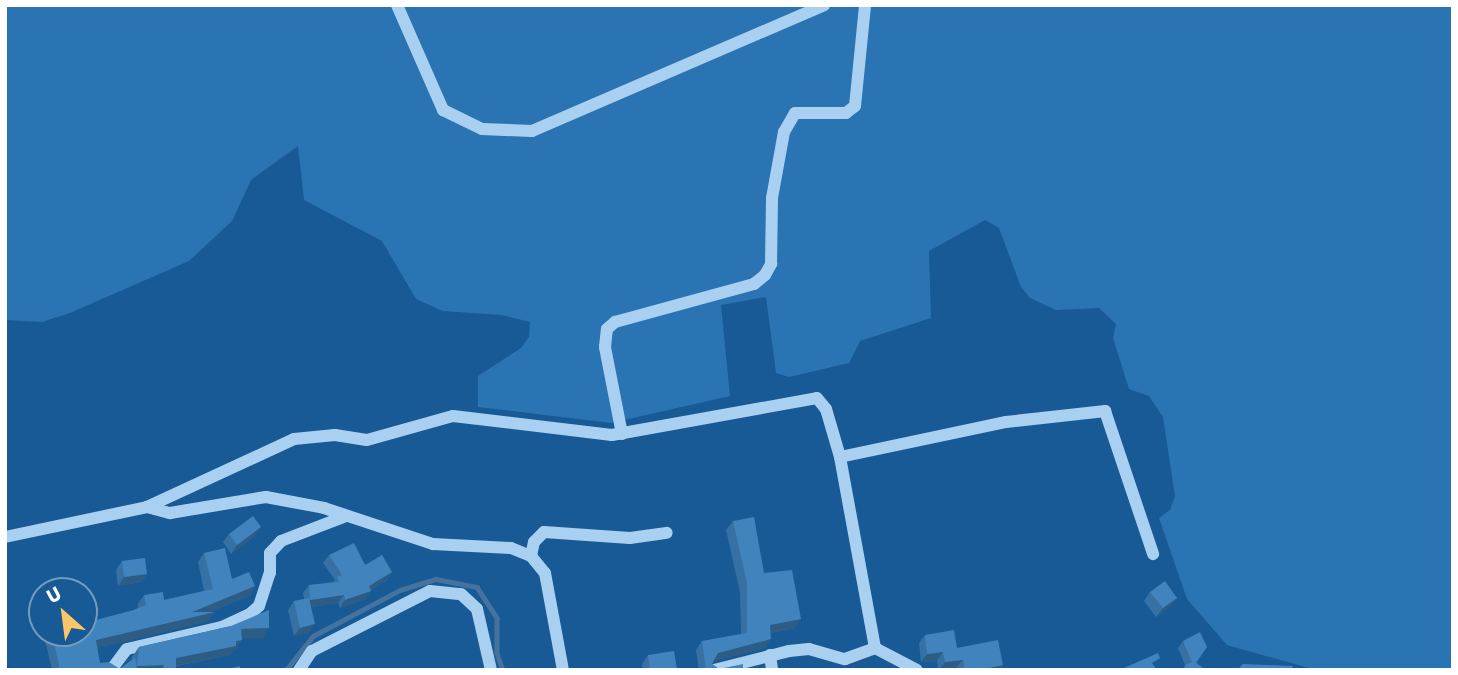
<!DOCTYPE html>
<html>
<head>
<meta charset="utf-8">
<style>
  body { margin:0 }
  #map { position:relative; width:1458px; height:675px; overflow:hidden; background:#185a95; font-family:Jost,sans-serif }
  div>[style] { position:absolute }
  .green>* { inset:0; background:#2b74b4 }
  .stream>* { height:4.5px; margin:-2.25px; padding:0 2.25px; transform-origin:2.25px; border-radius:2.25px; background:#45739d }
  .minor>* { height:12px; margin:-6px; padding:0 6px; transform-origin:6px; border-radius:6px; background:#aad0f1 }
  .wall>* { inset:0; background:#3771a3 }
  .shaded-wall>* { inset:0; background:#2d5c84 }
  .building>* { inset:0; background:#4083bd }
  span { translate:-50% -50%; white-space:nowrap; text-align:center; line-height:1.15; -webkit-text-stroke:5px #185a95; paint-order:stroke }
  .frame { position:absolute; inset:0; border:7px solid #fff; pointer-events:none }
  .north { position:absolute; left:28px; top:577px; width:70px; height:70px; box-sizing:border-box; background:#185a95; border:2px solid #749cbf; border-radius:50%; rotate:332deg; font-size:19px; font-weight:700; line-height:28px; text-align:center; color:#fff }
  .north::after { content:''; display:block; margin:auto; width:24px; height:32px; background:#ffc669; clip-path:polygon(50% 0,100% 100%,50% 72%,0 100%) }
</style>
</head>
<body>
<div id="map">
  <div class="green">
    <div style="clip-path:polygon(5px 5px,1453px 5px,1453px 670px,1316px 670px,1227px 645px,1187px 599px,1159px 518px,1170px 510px,1175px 496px,1163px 417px,1149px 396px,1129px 389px,1113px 338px,1116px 324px,1099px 308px,1056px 310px,1030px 298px,1021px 287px,999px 228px,985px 220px,929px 251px,931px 318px,860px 341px,849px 363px,789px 377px,776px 373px,766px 297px,721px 305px,730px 396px,611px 423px,478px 407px,478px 376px,521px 348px,529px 337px,530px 322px,502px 315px,443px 311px,416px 299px,382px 241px,304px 200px,298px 146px,251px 180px,232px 221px,189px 261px,70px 313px,42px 322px,5px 320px)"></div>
  </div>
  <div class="stream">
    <div style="left:286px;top:670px;width:43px;rotate:-51.5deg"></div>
    <div style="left:313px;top:636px;width:98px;rotate:-27.9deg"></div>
    <div style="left:400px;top:590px;width:38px;rotate:-17deg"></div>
    <div style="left:436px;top:579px;width:42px;rotate:11deg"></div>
    <div style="left:477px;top:587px;width:37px;rotate:57deg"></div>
    <div style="left:497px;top:618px;width:35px;rotate:90deg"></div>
    <div style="left:497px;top:653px;width:18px;rotate:71deg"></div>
    <div style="left:1045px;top:670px;width:12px"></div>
  </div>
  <div class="minor">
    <div style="left:397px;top:5px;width:115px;rotate:66.3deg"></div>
    <div style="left:443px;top:110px;width:43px;rotate:26deg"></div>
    <div style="left:482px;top:129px;width:50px;rotate:2.3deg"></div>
    <div style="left:532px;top:131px;width:318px;rotate:-23.3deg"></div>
    <div style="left:622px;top:434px;width:89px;rotate:-101.1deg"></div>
    <div style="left:605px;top:347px;width:18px;rotate:-84deg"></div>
    <div style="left:607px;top:329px;width:11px;rotate:-41deg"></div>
    <div style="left:615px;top:322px;width:144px;rotate:-15.3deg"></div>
    <div style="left:754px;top:284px;width:14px;rotate:-39deg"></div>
    <div style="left:765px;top:275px;width:13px;rotate:-61deg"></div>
    <div style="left:771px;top:264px;width:66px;rotate:-89.1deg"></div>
    <div style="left:772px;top:198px;width:67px;rotate:-79.7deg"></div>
    <div style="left:784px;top:132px;width:22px;rotate:-60deg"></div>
    <div style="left:795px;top:113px;width:51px"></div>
    <div style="left:846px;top:113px;width:11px;rotate:-38deg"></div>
    <div style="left:855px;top:106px;width:101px;rotate:-84.3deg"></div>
    <div style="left:840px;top:457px;width:170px;rotate:-11.9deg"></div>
    <div style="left:1006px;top:422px;width:100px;rotate:-6.3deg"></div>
    <div style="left:1105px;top:411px;width:151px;rotate:71.4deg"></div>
    <div style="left:147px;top:507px;width:24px;rotate:15deg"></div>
    <div style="left:170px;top:513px;width:97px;rotate:-9.5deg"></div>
    <div style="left:266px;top:497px;width:59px;rotate:10.7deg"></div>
    <div style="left:324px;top:508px;width:115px;rotate:18.3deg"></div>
    <div style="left:433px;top:544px;width:78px;rotate:2.9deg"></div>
    <div style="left:511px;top:548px;width:22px;rotate:22deg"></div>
    <div style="left:531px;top:556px;width:22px;rotate:51deg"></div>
    <div style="left:545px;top:573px;width:99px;rotate:79.5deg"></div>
    <div style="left:5px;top:537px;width:145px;rotate:-11.9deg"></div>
    <div style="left:147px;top:507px;width:162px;rotate:-24.8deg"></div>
    <div style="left:294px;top:439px;width:41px;rotate:-5.6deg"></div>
    <div style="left:335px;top:435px;width:32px;rotate:9deg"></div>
    <div style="left:367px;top:440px;width:89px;rotate:-15.6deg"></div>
    <div style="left:453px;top:416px;width:160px;rotate:6.8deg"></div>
    <div style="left:612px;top:435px;width:208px;rotate:-10.2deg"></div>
    <div style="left:817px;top:398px;width:14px;rotate:51deg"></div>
    <div style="left:826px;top:409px;width:50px;rotate:73.7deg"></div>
    <div style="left:840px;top:457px;width:194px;rotate:79.6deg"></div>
    <div style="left:531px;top:556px;width:14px;rotate:-78deg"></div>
    <div style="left:534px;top:542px;width:14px;rotate:-45deg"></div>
    <div style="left:544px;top:532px;width:86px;rotate:4deg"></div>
    <div style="left:630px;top:538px;width:37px;rotate:-8deg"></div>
    <div style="left:770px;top:655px;width:15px;rotate:82deg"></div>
    <div style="left:111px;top:670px;width:26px;rotate:-53deg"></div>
    <div style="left:127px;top:649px;width:98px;rotate:-13deg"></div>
    <div style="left:222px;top:627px;width:31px;rotate:-25deg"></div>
    <div style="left:250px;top:614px;width:12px;rotate:-42deg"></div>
    <div style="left:259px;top:606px;width:35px;rotate:-72deg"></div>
    <div style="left:270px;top:573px;width:20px;rotate:-90deg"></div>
    <div style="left:270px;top:553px;width:16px;rotate:-47deg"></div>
    <div style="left:281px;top:541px;width:70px;rotate:-21deg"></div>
    <div style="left:299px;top:670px;width:23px;rotate:-56deg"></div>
    <div style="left:312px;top:651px;width:132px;rotate:-27deg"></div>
    <div style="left:430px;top:591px;width:31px;rotate:6deg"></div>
    <div style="left:461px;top:594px;width:22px;rotate:43deg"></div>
    <div style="left:477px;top:609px;width:63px;rotate:77.1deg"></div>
    <div style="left:714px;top:670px;width:77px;rotate:-14.2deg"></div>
    <div style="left:789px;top:651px;width:20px;rotate:-6deg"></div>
    <div style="left:809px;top:649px;width:37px;rotate:16deg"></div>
    <div style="left:845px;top:659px;width:32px;rotate:-20deg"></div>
    <div style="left:875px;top:648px;width:47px;rotate:27.6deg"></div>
  </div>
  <div class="wall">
    <div style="clip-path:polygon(733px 521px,764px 573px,795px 628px,770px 633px,765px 648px,713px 661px,712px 664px,719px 669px,743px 670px,699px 670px,696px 650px,702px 641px,741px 634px,740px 592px,726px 530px)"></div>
    <div style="clip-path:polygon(229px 534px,255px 536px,231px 554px,223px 542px)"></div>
    <div style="clip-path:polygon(204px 553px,232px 579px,255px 586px,249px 596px,209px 612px,208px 621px,97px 648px,100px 663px,120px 669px,132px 660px,132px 657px,139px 647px,231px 626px,263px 638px,242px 638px,236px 650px,234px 650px,230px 655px,176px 666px,176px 670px,52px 670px,45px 640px,50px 633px,84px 633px,138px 608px,138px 604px,144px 595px,164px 600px,204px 591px,198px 562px)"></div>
    <div style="clip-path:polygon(329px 555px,392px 572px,387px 580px,371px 590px,365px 599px,340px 608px,338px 603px,311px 607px,309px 633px,294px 636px,288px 610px,294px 601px,304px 599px,303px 593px,309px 585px,333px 582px,335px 580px,323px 563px)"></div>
    <div style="clip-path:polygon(122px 561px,147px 574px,141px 582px,118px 586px,116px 570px)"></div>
    <div style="clip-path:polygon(1150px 592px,1177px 598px,1171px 606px,1156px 617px,1144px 601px)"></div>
    <div style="clip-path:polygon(925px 635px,957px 648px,1003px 665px,1000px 670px,957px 670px,956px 668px,938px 670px,937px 661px,921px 662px,919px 643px)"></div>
    <div style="clip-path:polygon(1183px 641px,1196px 663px,1206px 670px,1182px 670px,1185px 665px,1178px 648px)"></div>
    <div style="clip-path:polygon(648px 655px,677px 670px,643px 670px,642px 664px)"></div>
  </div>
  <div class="shaded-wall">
    <div style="clip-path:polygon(261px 527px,255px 536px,231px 554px,237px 545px)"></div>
    <div style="clip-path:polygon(392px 572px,387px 580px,367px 592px,371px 591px,365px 599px,340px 608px,345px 600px)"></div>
    <div style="clip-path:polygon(147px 574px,141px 582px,118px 586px,124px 577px)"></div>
    <div style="clip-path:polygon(255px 586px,249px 596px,201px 615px,215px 612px,208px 621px,89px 650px,96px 640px,192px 612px)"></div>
    <div style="clip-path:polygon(344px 595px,338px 603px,305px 608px,310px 600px)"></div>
    <div style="clip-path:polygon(1177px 598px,1171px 606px,1156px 617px,1163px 608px)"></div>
    <div style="clip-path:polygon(801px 619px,795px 628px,763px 634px,770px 625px)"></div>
    <div style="clip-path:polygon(315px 624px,309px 633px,294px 636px,300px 628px)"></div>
    <div style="clip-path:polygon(269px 628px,263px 638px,234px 639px,241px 629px)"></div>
    <div style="clip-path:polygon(771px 639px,765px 648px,711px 662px,718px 653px)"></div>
    <div style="clip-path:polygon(242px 640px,236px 650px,234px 650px,230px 655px,169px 667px,176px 658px,236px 641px)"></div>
    <div style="clip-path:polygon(943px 652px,937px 661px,921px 662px,927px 654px)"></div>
    <div style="clip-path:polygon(963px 660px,956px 668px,939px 670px,945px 662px)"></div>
    <div style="clip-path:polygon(164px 665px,161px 670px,134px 670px,137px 666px)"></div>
    <div style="clip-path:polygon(1003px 665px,1000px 670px,979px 670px)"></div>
  </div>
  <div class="building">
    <div style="clip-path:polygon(253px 516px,261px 527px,237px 545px,229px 534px)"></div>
    <div style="clip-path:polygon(754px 517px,764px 573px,792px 570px,801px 619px,770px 625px,771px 639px,718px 653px,712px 664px,719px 669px,743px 664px,743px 670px,706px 670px,702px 641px,747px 633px,747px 583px,733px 521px)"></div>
    <div style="clip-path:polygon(354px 543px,365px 565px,382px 555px,392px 572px,369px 586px,371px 591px,345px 600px,344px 595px,310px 600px,309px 585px,339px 582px,337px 577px,342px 575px,329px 555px)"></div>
    <div style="clip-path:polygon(225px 548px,232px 579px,249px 572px,255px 586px,192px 612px,215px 612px,96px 640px,100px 663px,109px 662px,120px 669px,135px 657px,137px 670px,60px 670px,52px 633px,84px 633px,84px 623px,134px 610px,146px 605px,144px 595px,163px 592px,164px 600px,213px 589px,204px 553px)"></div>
    <div style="clip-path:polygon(145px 558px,147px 574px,124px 577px,122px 561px)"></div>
    <div style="clip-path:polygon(1165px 581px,1177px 598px,1163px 608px,1150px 592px)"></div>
    <div style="clip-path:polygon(309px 598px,315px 624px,300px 628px,294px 601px)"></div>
    <div style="clip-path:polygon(269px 610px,269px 628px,241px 629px,242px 640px,236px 641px,236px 646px,176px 658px,176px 670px,164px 670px,164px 665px,137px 666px,139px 647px,231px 626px)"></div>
    <div style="clip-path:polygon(954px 630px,957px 648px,998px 640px,1003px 665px,979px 670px,965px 670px,963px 660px,945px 662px,943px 652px,927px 654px,925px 635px)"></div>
    <div style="clip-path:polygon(1200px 632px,1207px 647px,1196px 663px,1206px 670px,1187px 670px,1185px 665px,1192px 662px,1183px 641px)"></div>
    <div style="clip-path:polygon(674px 651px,677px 670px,650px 670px,648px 655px)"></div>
    <div style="clip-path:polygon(1158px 653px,1160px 658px,1152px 663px,1157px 670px,1126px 670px,1124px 668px)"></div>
    <div style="clip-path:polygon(1243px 664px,1293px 666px,1291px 670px,1237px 670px)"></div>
    <div style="clip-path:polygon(240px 666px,240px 670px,224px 670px)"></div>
  </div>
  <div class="frame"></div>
  <div class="north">U</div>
</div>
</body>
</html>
